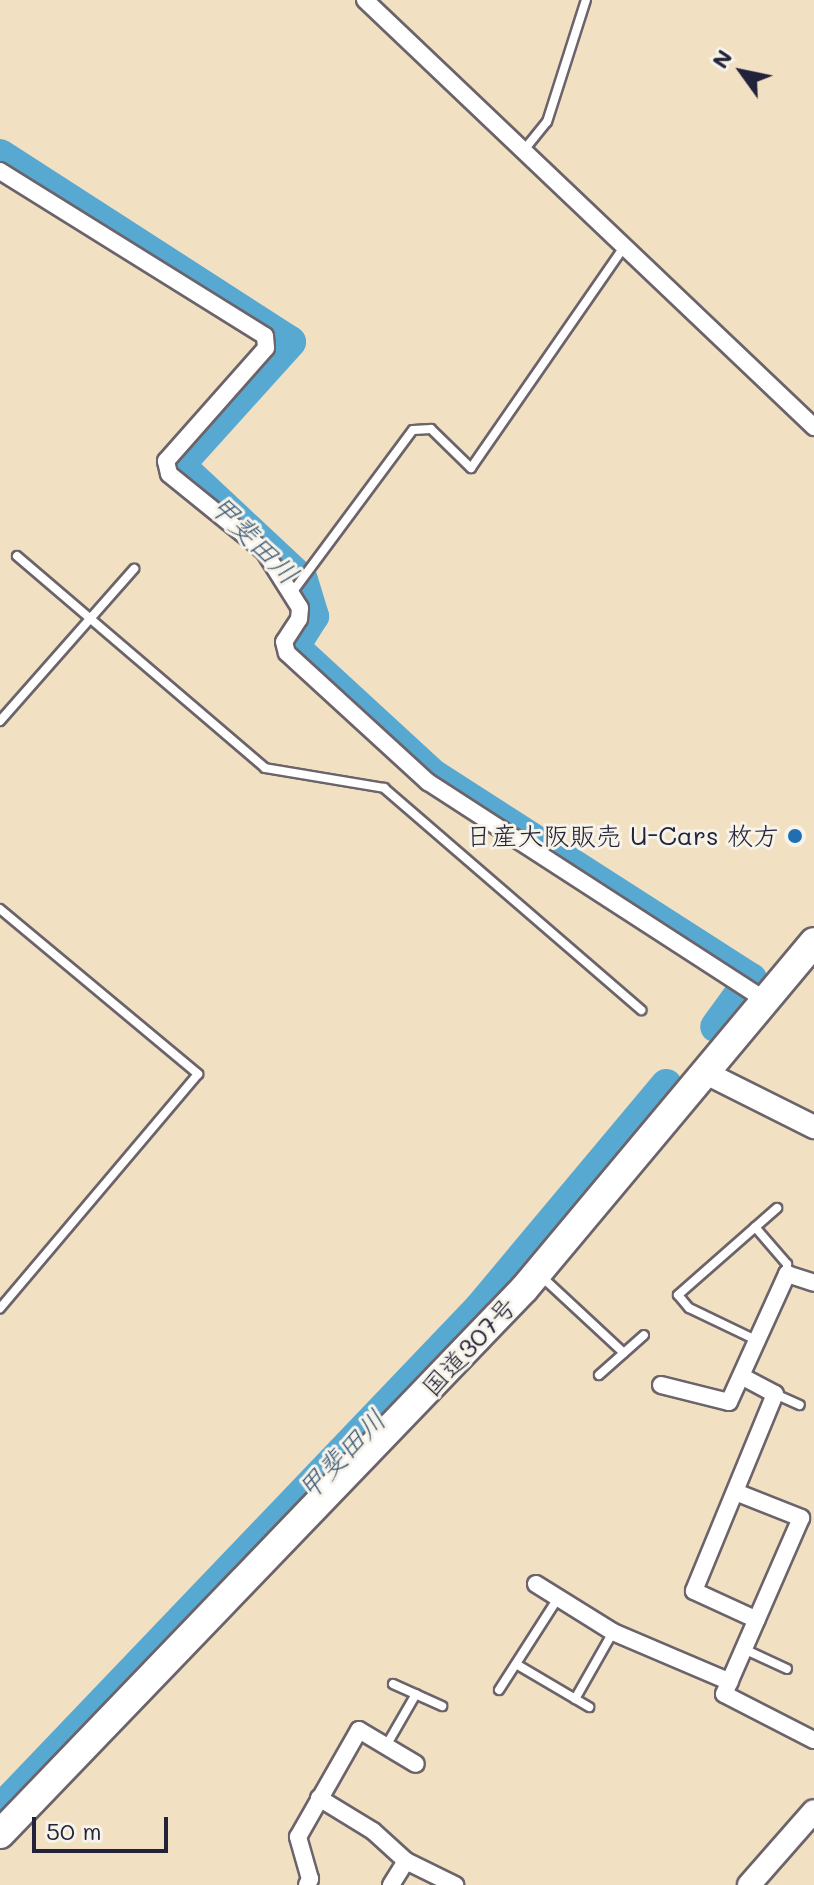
<!DOCTYPE html>
<html>
<head>
<meta charset="utf-8">
<style>
  body { margin:0 }
  #map { position:relative; width:814px; height:1885px; overflow:hidden; background:#f2e0c3; font-family:Mali,"Klee One",sans-serif }
  div>[style] { position:absolute }
  .river>* { height:32px; margin:-16px; padding:0 16px; transform-origin:16px; border-radius:16px; background:#58a9d2 }
  .roads { filter:drop-shadow(2px 0 #6b646b) drop-shadow(-2px 0 #6b646b) drop-shadow(0 2px #6b646b) drop-shadow(0 -2px #6b646b) }
  .lane>* { height:8px; margin:-4px; padding:0 4px; transform-origin:4px; border-radius:4px; background:#fff }
  .street>* { height:16px; margin:-8px; padding:0 8px; transform-origin:8px; border-radius:8px; background:#fff }
  .secondary>* { height:22px; margin:-11px; padding:0 11px; transform-origin:11px; border-radius:11px; background:#fff }
  .highway>* { height:28px; margin:-14px; padding:0 14px; transform-origin:14px; border-radius:14px; background:#fff }
  .dots>* { width:22px; height:22px; translate:-50% -50%; box-sizing:border-box; border:4px solid #f7f3e8; border-radius:50% }
  span { translate:-50% -50%; white-space:nowrap; text-align:center; line-height:1.15; -webkit-text-stroke:6px #f7f3e8; paint-order:stroke }
  .poi-label { font-size:26px; color:#22223b }
  .right { translate:-100% -50%; text-align:right }
  .street-label { font-size:26px; color:#22223b }
  .water-label { font-size:28px; color:#385877; font-style:italic }
  .north { position:absolute; left:702px; top:32px; width:80px; height:80px; -webkit-text-stroke:6px #f7f3e8; paint-order:stroke; rotate:303deg; font-size:22px; font-weight:700; line-height:32px; text-align:center; color:#22223b }
  .north::after { content:''; display:block; margin:auto; width:28px; height:36px; background:#22223b; clip-path:polygon(50% 0,100% 100%,50% 72%,0 100%) }
  .scale { position:absolute; left:32px; top:1817px; width:136px; height:36px; box-sizing:border-box; border:4px solid #22223b; border-top:0; padding-left:10px; font-size:24px; line-height:28px; white-space:nowrap; color:#22223b; -webkit-text-stroke:6px #f7f3e8; paint-order:stroke }
</style>
</head>
<body>
<div id="map">
  <div class="river">
    <div style="left:0;top:155px;width:345px;rotate:32.8deg"></div>
    <div style="left:290px;top:342px;width:166px;rotate:132.1deg"></div>
    <div style="left:179px;top:465px;width:168px;rotate:43.1deg"></div>
    <div style="left:302px;top:580px;width:38px;rotate:73deg"></div>
    <div style="left:313px;top:616px;width:32px;rotate:122deg"></div>
    <div style="left:296px;top:643px;width:7px;rotate:82deg"></div>
    <div style="left:297px;top:650px;width:185px;rotate:42.6deg"></div>
    <div style="left:433px;top:775px;width:378px;rotate:32.7deg"></div>
    <div style="left:751px;top:979px;width:59px;rotate:126.1deg"></div>
    <div style="left:0;top:1810px;width:693px;rotate:-46.29deg"></div>
    <div style="left:479px;top:1309px;width:292px;rotate:-50.1deg"></div>
  </div>
  <div class="roads">
    <div class="lane">
      <div style="left:524px;top:150px;width:36px;rotate:-51deg"></div>
      <div style="left:547px;top:122px;width:128px;rotate:-72.3deg"></div>
      <div style="left:17px;top:556px;width:326px;rotate:40.5deg"></div>
      <div style="left:265px;top:768px;width:121px;rotate:9.5deg"></div>
      <div style="left:384px;top:788px;width:340px;rotate:40.8deg"></div>
      <div style="left:291px;top:594px;width:204px;rotate:-53.4deg"></div>
      <div style="left:413px;top:430px;width:18px;rotate:-3deg"></div>
      <div style="left:431px;top:429px;width:56px;rotate:44.3deg"></div>
      <div style="left:471px;top:468px;width:269px;rotate:-55.3deg"></div>
      <div style="left:0;top:721px;width:203px;rotate:-48.6deg"></div>
      <div style="left:0;top:909px;width:258px;rotate:39.8deg"></div>
      <div style="left:198px;top:1074px;width:307px;rotate:130.2deg"></div>
      <div style="left:755px;top:1227px;width:49px;rotate:49.1deg"></div>
      <div style="left:787px;top:1264px;width:10px;rotate:90deg"></div>
      <div style="left:541px;top:1276px;width:113px;rotate:42.9deg"></div>
      <div style="left:758px;top:1341px;width:76px;rotate:-154.4deg"></div>
      <div style="left:689px;top:1308px;width:17px;rotate:-130deg"></div>
      <div style="left:678px;top:1295px;width:132px;rotate:-41.3deg"></div>
      <div style="left:599px;top:1375px;width:60px;rotate:-41.6deg"></div>
      <div style="left:775px;top:1394px;width:27px;rotate:24deg"></div>
      <div style="left:746px;top:1650px;width:45px;rotate:24.9deg"></div>
      <div style="left:516px;top:1664px;width:85px;rotate:30.5deg"></div>
      <div style="left:393px;top:1684px;width:54px;rotate:24.2deg"></div>
      <div style="left:499px;top:1690px;width:109px;rotate:-57.3deg"></div>
      <div style="left:575px;top:1699px;width:77px;rotate:-60.4deg"></div>
      <div style="left:386px;top:1746px;width:60px;rotate:-60deg"></div>
    </div>
    <div class="street">
      <div style="left:365px;top:0;width:620px;rotate:43.56deg"></div>
      <div style="left:0;top:171px;width:312px;rotate:31.9deg"></div>
      <div style="left:265px;top:336px;width:12px;rotate:85deg"></div>
      <div style="left:266px;top:348px;width:151px;rotate:131.5deg"></div>
      <div style="left:166px;top:461px;width:13px;rotate:77deg"></div>
      <div style="left:169px;top:474px;width:122px;rotate:39deg"></div>
      <div style="left:264px;top:551px;width:67px;rotate:57.7deg"></div>
      <div style="left:300px;top:608px;width:11px;rotate:95deg"></div>
      <div style="left:299px;top:619px;width:27px;rotate:123deg"></div>
      <div style="left:284px;top:642px;width:11px;rotate:75deg"></div>
      <div style="left:287px;top:653px;width:191px;rotate:42.5deg"></div>
      <div style="left:428px;top:782px;width:403px;rotate:32.9deg"></div>
      <div style="left:743px;top:1377px;width:36px;rotate:28deg"></div>
      <div style="left:775px;top:1394px;width:213px;rotate:112.4deg"></div>
      <div style="left:694px;top:1591px;width:69px;rotate:24.7deg"></div>
      <div style="left:661px;top:1385px;width:70px;rotate:14deg"></div>
      <div style="left:729px;top:1402px;width:141px;rotate:-65.6deg"></div>
      <div style="left:787px;top:1274px;width:28px;rotate:18deg"></div>
      <div style="left:738px;top:1493px;width:68px;rotate:21.6deg"></div>
      <div style="left:801px;top:1518px;width:192px;rotate:113.6deg"></div>
      <div style="left:724px;top:1694px;width:101px;rotate:27.1deg"></div>
      <div style="left:536px;top:1584px;width:91px;rotate:31.9deg"></div>
      <div style="left:613px;top:1632px;width:127px;rotate:23.1deg"></div>
      <div style="left:319px;top:1798px;width:63px;rotate:31.4deg"></div>
      <div style="left:373px;top:1831px;width:45px;rotate:42.3deg"></div>
      <div style="left:406px;top:1861px;width:55px;rotate:26.1deg"></div>
      <div style="left:307px;top:1885px;width:7px;rotate:-63deg"></div>
      <div style="left:310px;top:1879px;width:44px;rotate:-105.9deg"></div>
      <div style="left:298px;top:1837px;width:123px;rotate:-60.3deg"></div>
      <div style="left:359px;top:1730px;width:66px;rotate:30.8deg"></div>
      <div style="left:391px;top:1885px;width:28px;rotate:-58deg"></div>
    </div>
    <div class="secondary">
      <div style="left:706px;top:1073px;width:121px;rotate:26.6deg"></div>
      <div style="left:749px;top:1885px;width:98px;rotate:-48.7deg"></div>
    </div>
    <div class="highway">
      <div style="left:0;top:1834px;width:756px;rotate:-46.13deg"></div>
      <div style="left:524px;top:1289px;width:452px;rotate:-50.1deg"></div>
    </div>
  </div>
  <div class="dots">
    <div style="left:795px;top:836px;background:#1f6fb2"></div>
  </div>
  <div class="poi-label">
    <span class="right" style="left:779px;top:836px">日産大阪販売 U-Cars 枚方</span>
  </div>
  <div class="street-label">
    <span style="left:469px;top:1347px;rotate:-47deg">国道307号</span>
  </div>
  <div class="water-label">
    <span style="left:255px;top:539px;rotate:45deg">甲斐田川</span>
    <span style="left:341px;top:1454px;rotate:-46deg">甲斐田川</span>
  </div>
  <div class="north">N</div>
  <div class="scale">50 m</div>
</div>
</body>
</html>
